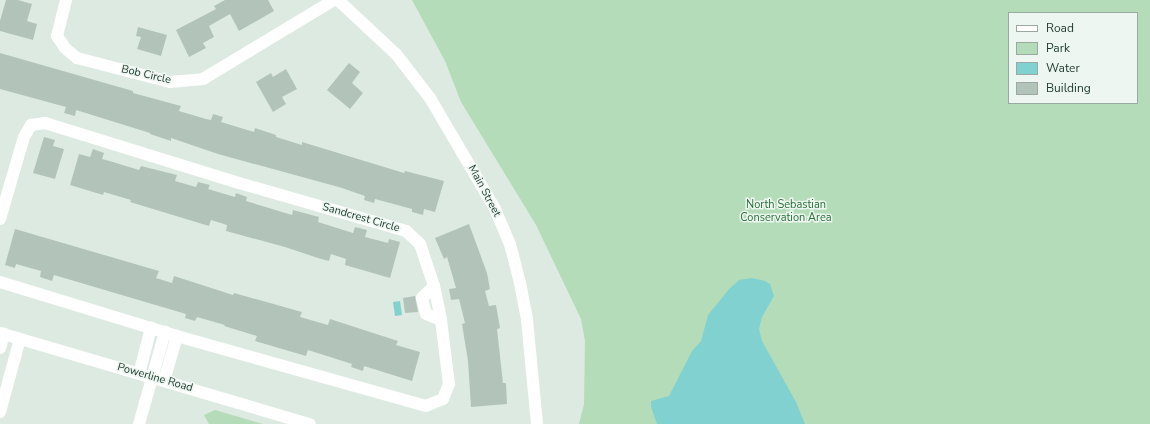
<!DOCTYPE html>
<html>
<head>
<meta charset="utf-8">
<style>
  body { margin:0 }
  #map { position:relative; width:1150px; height:424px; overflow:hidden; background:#ddeae2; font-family:"Nunito Sans",sans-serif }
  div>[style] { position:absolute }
  .green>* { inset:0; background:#b4dcb9 }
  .water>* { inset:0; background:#82d1d1 }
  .building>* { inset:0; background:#b2c4ba }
  .minor>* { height:12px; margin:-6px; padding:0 6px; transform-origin:6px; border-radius:6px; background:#fff }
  span { translate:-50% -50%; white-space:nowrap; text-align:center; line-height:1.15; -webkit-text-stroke:3px #edf6f0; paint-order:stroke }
  .street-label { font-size:11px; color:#1e392d }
  .park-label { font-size:11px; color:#287138 }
  .legend { position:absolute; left:1008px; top:12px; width:130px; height:92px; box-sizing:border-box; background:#edf6f0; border:1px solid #9aaaa2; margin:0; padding:5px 7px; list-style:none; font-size:12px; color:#1e392d }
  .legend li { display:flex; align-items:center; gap:8px; height:20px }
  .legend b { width:20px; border:1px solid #9aaaa2 }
</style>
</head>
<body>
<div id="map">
  <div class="green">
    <div style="clip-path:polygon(evenodd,412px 0,1150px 0,1150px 424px,579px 424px,584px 404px,585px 341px,581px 319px,536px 225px,461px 102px,445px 61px,412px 0,1009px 13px,1137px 13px,1137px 103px,1009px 103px,1009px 13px)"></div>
    <div style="clip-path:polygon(215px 410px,263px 424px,209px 424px,204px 415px)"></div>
  </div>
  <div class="water">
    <div style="clip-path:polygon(752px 278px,765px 281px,770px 284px,774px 296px,762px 317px,759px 329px,762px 341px,796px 402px,805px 424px,657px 424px,651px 407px,651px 401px,669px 396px,692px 351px,701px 341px,708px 315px,729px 289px,739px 280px)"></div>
    <div style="clip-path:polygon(400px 301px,402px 315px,395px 316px,393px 302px)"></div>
  </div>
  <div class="building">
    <div style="clip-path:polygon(6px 0,18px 0,32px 4px,27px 21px,37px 24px,33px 40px,0 31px,0 21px)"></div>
    <div style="clip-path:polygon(225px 0,268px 0,274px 11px,239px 31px,230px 14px,209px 26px,214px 37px,203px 43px,206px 48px,189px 57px,176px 30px,216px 9px,214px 6px)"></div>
    <div style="clip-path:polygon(138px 27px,167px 35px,161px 56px,137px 49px,141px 37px,136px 36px)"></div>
    <div style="clip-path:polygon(0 53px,133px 91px,133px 93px,181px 106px,179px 111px,206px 119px,211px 120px,213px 114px,223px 117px,221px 122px,254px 132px,255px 128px,276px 135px,276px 137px,302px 145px,302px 142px,404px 173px,405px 171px,444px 181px,435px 212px,424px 209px,423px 215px,412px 212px,412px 209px,375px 199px,374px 203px,364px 200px,365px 196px,342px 188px,218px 154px,171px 138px,171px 141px,150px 134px,150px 133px,76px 110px,75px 116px,64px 113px,66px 107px,0 89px)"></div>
    <div style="clip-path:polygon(349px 63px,360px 72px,352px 83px,363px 93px,350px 109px,327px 90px)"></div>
    <div style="clip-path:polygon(286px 69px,297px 89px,282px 97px,286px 104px,273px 112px,256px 82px,271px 73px,273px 77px)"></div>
    <div style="clip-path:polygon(44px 137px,55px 140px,53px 146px,64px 149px,55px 179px,33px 173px)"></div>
    <div style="clip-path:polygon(93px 149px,104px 153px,102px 159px,113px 162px,139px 170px,141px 166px,177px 175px,175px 181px,196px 187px,198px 182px,210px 185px,208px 189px,235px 197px,236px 193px,247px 197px,246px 201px,292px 215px,293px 210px,319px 217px,318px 222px,353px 233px,355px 227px,367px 230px,365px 237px,388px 243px,389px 239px,400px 242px,390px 278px,345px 265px,346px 259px,331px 254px,329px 261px,318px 258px,285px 247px,226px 231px,227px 225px,211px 220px,209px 226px,130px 202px,131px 200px,104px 192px,103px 195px,70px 185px,79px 154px,90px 157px)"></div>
    <div style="clip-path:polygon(469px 224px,487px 273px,490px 289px,485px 291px,489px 306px,496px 305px,500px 328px,497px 329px,503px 383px,506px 383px,507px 404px,471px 407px,468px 361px,462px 324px,465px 323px,459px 299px,451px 300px,449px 289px,456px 288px,447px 257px,444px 259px,435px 238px)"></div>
    <div style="clip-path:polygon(15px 229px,159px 271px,156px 278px,172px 283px,174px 276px,233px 295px,234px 293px,302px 312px,300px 317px,328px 325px,330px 319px,398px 341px,396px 345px,420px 352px,412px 381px,364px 366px,363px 371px,351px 367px,352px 364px,308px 350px,306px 356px,255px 341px,257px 336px,224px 326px,225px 325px,197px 317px,195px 321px,185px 318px,186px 314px,54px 275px,52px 281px,40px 277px,41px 271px,16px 264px,15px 268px,5px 265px)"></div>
    <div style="clip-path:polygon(415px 296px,418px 312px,405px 313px,403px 298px)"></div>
  </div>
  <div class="minor">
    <div style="left:66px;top:0;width:37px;rotate:104deg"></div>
    <div style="left:57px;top:36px;width:14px;rotate:56deg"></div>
    <div style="left:65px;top:48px;width:16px;rotate:40deg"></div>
    <div style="left:77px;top:58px;width:96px;rotate:14.5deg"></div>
    <div style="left:170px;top:82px;width:33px;rotate:-5deg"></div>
    <div style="left:203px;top:79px;width:153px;rotate:-31.1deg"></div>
    <div style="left:338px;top:0;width:79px;rotate:43deg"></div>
    <div style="left:396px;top:54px;width:56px;rotate:52.3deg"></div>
    <div style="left:430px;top:98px;width:129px;rotate:59.6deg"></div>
    <div style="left:495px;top:209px;width:38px;rotate:67deg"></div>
    <div style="left:510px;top:244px;width:40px;rotate:75.6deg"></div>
    <div style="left:520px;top:283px;width:38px;rotate:79deg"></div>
    <div style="left:527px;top:320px;width:104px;rotate:84.5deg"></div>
    <div style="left:0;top:219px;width:85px;rotate:-73.7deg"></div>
    <div style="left:24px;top:137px;width:14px;rotate:-60deg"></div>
    <div style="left:31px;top:125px;width:14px;rotate:-8deg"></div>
    <div style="left:45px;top:123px;width:203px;rotate:17.2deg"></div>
    <div style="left:239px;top:183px;width:174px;rotate:16deg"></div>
    <div style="left:406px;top:231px;width:19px;rotate:43deg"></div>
    <div style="left:420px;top:244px;width:44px;rotate:71.6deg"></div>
    <div style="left:434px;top:286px;width:35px;rotate:78deg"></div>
    <div style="left:441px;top:320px;width:64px;rotate:82.9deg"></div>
    <div style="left:449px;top:384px;width:16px;rotate:112deg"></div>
    <div style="left:443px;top:399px;width:18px;rotate:158deg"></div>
    <div style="left:426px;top:406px;width:259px;rotate:-164.3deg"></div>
    <div style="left:177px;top:336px;width:185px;rotate:-163deg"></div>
    <div style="left:434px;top:286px;width:17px;rotate:135deg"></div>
    <div style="left:422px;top:298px;width:16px;rotate:76deg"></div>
    <div style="left:426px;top:314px;width:16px;rotate:22deg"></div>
    <div style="left:0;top:333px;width:323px;rotate:16.4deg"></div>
    <div style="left:0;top:348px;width:15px;rotate:-74deg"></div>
    <div style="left:139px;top:374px;width:48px;rotate:-75.4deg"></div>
    <div style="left:164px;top:381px;width:47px;rotate:-73.9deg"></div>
    <div style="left:0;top:412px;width:76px;rotate:-74.7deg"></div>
    <div style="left:139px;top:424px;width:96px;rotate:-74.2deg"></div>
  </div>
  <div class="street-label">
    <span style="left:146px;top:75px;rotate:13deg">Bob Circle</span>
    <span style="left:484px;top:191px;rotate:62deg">Main Street</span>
    <span style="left:361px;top:218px;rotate:16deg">Sandcrest Circle</span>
    <span style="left:155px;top:378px;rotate:16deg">Powerline Road</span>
  </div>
  <div class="park-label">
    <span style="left:786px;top:212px">North Sebastian<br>Conservation Area</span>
  </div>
  <ul class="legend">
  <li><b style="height:5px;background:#fff"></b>Road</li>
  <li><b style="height:11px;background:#b4dcb9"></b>Park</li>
  <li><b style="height:11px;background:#82d1d1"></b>Water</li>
  <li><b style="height:11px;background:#b2c4ba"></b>Building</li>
  </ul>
</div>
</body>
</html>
